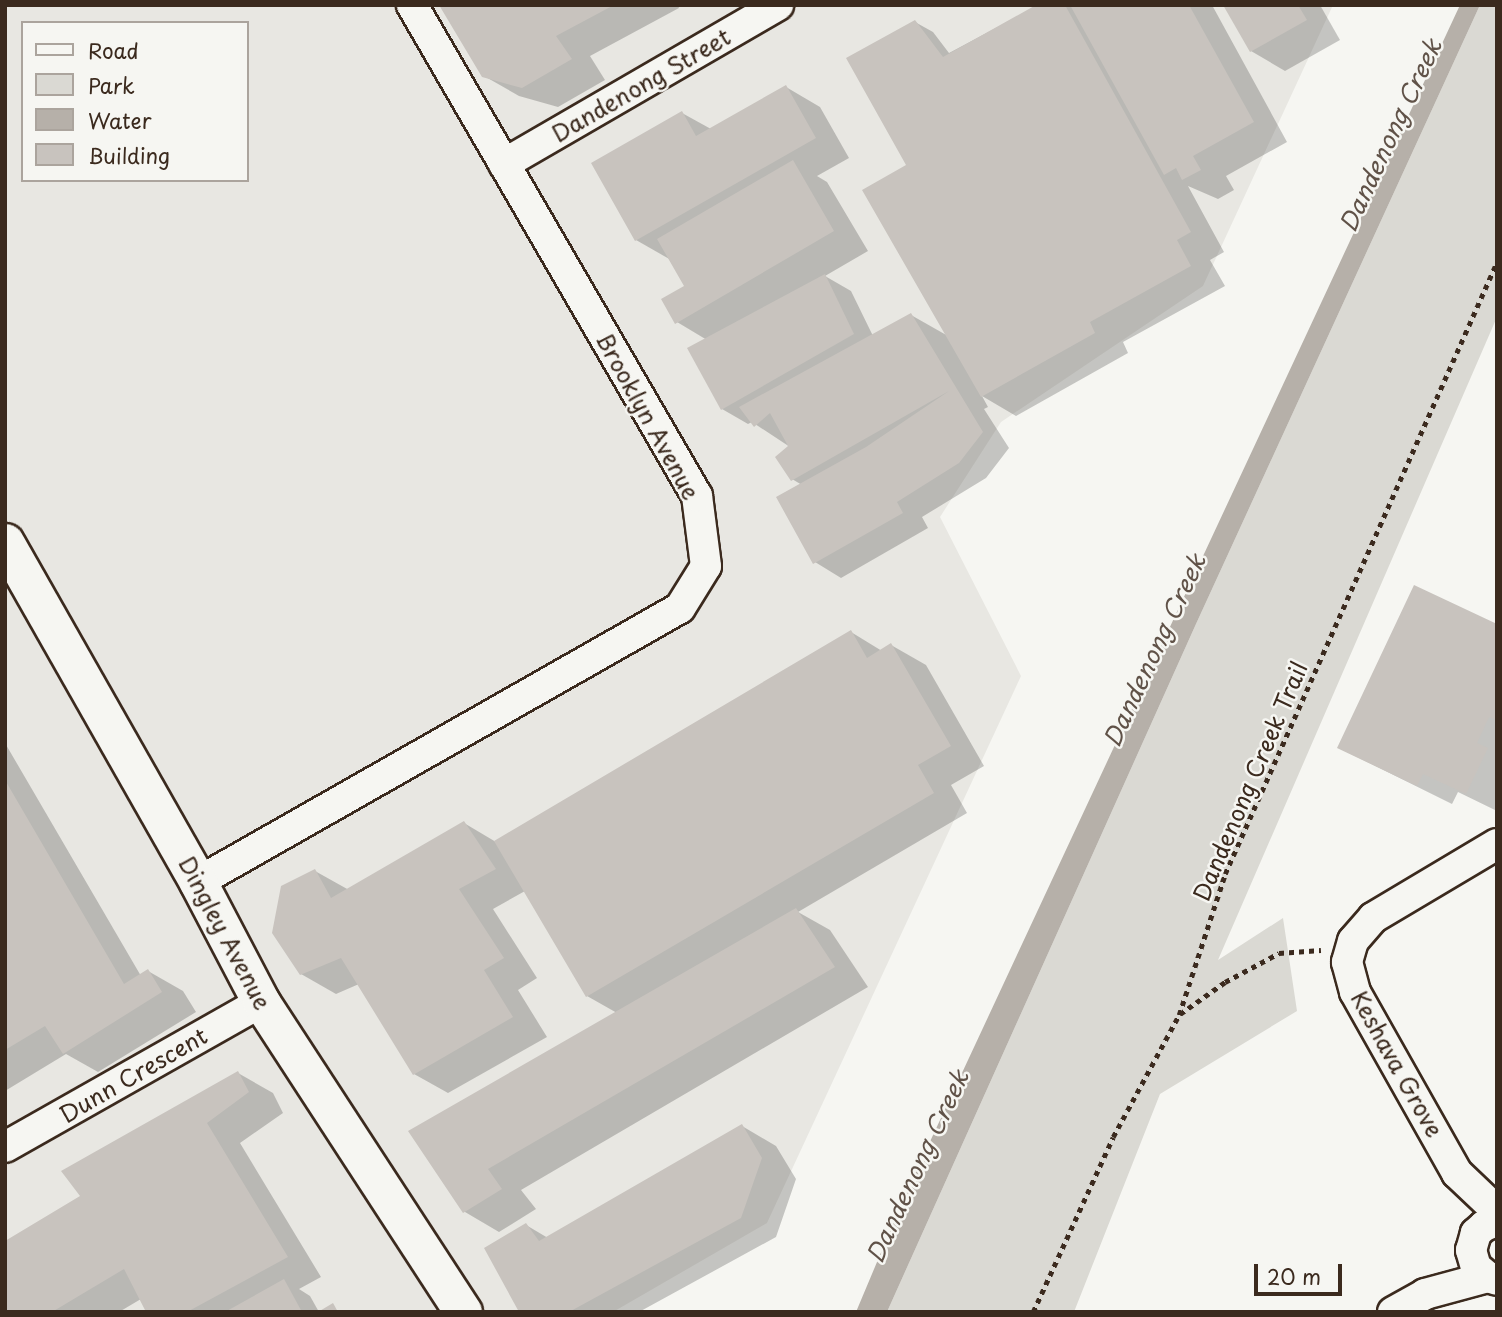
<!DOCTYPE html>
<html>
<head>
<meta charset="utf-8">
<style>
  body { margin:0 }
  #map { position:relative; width:1502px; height:1317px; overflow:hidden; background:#f6f6f2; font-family:"Playpen Sans",sans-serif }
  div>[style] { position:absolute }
  .built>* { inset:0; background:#e8e7e2 }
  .green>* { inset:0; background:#dad9d3 }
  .water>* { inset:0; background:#b6b0a9 }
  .shadow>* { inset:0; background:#0003 }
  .building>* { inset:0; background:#c8c3be }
  .path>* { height:4.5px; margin-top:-2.25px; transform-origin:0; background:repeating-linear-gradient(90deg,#3b2a1e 0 5px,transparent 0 10px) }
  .roads { filter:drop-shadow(2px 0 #3b2a1e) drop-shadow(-2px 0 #3b2a1e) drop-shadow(0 2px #3b2a1e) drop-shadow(0 -2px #3b2a1e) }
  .minor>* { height:30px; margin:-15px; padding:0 15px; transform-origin:15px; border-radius:15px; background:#f6f6f2 }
  .tertiary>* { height:37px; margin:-18.5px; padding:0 18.5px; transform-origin:18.5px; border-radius:18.5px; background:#f6f6f2 }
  span { translate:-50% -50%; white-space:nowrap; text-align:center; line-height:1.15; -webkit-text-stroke:5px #f6f6f2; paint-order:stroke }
  .street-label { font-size:23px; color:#3b2a1e }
  .water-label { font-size:24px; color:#605248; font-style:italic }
  .frame { position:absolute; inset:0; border:7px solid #3b2a1e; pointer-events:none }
  .legend { position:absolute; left:21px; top:21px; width:228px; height:161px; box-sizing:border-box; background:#f6f6f2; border:2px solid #aba49d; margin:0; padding:9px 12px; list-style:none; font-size:21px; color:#3b2a1e }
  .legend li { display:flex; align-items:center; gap:14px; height:35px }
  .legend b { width:35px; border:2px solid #aba49d }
  .scale { position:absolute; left:1254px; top:1264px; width:88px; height:32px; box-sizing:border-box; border:4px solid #3b2a1e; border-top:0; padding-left:9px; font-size:21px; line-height:24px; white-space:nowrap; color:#3b2a1e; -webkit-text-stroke:5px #f6f6f2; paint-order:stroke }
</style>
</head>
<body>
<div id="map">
  <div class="built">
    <div style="clip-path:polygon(evenodd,5px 5px,1333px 5px,1203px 286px,1001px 422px,940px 517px,1021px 676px,767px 1223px,613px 1312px,5px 1312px,5px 5px,23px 23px,247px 23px,247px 180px,23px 180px,23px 23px)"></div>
  </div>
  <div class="green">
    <div style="clip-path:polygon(1480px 5px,1497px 5px,1497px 317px,1218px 960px,1283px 918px,1297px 1011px,1160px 1094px,1074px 1312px,887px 1312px,1196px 624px)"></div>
  </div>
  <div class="water">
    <div style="clip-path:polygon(1460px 5px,1480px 5px,1196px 624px,887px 1312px,856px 1312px,906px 1193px)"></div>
  </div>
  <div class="shadow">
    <div style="clip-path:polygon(441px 5px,678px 5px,679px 8px,590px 56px,605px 80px,558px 107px,519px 96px,484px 76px)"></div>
    <div style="clip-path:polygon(1039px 5px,1212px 5px,1287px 142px,1226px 176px,1234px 190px,1218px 199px,1188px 186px,1224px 252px,1210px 260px,1225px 286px,1123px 342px,1128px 353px,1016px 416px,982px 396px,988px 407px,984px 409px,1009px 448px,986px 478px,922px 517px,928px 528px,841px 578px,815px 562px,802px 485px,792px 479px,790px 447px,752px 422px,748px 424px,722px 409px,707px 340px,677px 322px,686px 287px,671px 260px,636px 240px,682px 113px,711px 129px,786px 87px,820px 107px,849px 158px,817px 176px,827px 182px,868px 251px,825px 276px,851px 291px,873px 336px,911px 315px,948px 336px,908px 166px,915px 22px,933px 32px,949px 53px)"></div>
    <div style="clip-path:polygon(1225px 5px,1320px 5px,1340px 40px,1285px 71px,1251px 51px)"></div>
    <div style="clip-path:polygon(1497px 626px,1497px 811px,1458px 792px,1452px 804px,1339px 748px)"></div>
    <div style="clip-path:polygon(851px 632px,882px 651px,891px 645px,926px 665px,984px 766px,951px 785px,967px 813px,798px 912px,830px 930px,868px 987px,521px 1190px,536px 1209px,499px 1232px,465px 1212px,410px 1132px,617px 1013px,587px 996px,525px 891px,493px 909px,537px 978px,518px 990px,547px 1037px,448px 1093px,414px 1074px,359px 984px,336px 994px,301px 974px,315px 871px,349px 890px,464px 823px,496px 842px)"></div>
    <div style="clip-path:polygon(5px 743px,141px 976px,148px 971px,183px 991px,196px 1012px,98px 1072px,66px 1054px,5px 1091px)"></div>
    <div style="clip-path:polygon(238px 1073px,273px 1093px,283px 1113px,240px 1143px,321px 1277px,299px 1289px,310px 1296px,319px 1312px,148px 1312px,141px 1299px,119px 1312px,5px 1312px,83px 1196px)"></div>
    <div style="clip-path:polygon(742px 1126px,776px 1146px,796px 1179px,776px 1237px,639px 1312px,521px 1312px,526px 1225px,548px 1238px)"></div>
  </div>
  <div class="building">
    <div style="clip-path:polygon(439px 5px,614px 5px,556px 36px,572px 59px,522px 88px,482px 77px)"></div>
    <div style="clip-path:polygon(1036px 5px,1065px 5px,1191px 232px,1177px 240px,1191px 266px,1090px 322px,1095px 333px,981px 397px,862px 190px,906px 165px,846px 58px,915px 20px,943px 57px)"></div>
    <div style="clip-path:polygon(1070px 5px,1189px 5px,1254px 122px,1193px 156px,1201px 170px,1182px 180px,1176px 168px,1164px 175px)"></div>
    <div style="clip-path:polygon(1223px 5px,1298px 5px,1307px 20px,1250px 52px)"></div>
    <div style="clip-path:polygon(786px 85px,816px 138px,635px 241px,591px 163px,682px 111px,696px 136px)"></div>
    <div style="clip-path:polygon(793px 160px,834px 231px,675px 324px,661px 299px,684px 286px,657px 239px)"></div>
    <div style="clip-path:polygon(825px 274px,854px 334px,721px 410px,687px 348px)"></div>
    <div style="clip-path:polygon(911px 313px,983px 432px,959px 463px,897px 502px,903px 513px,813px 564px,776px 497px,866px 447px,949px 391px,791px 481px,775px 457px,788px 446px,770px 413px,754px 427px,739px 407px)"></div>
    <div style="clip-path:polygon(1414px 585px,1497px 624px,1497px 720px,1489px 717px,1477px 743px,1488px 748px,1466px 794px,1423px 774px,1417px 786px,1337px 748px)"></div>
    <div style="clip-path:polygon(851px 630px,867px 658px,891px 643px,951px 746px,918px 765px,934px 793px,586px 997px,494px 841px)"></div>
    <div style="clip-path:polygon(5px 780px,124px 984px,148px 969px,162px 992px,63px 1054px,45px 1026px,5px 1050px)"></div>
    <div style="clip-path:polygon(464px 821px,496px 869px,459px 889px,504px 958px,484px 970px,513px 1017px,413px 1075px,341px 958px,300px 975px,272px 933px,281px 886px,315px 869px,331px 898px)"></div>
    <div style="clip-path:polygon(796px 908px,835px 967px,488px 1169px,502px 1189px,463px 1213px,408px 1131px)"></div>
    <div style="clip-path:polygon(238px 1071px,249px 1092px,207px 1123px,288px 1257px,187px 1312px,146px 1312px,124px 1269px,52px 1312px,5px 1312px,5px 1241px,80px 1196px,61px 1171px)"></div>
    <div style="clip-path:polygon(742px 1124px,762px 1158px,741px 1218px,569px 1312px,519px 1312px,484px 1248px,526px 1223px,539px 1241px)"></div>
    <div style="clip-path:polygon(284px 1279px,302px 1312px,225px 1312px)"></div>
    <div style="clip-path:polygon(333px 1303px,338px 1312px,318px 1312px)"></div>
  </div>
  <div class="path">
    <div style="left:1180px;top:1014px;width:55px;rotate:-35.4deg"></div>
    <div style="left:1225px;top:982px;width:61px;rotate:-28.2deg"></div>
    <div style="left:1279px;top:953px;width:42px;rotate:-4.1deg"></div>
    <div style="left:1033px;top:1312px;width:192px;rotate:-65.4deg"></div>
    <div style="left:1113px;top:1137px;width:139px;rotate:-61.6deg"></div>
    <div style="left:1179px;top:1015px;width:148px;rotate:-71.9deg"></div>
    <div style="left:1225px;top:874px;width:670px;rotate:-66.04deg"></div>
  </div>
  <div class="roads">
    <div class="minor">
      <div style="left:504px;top:164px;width:317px;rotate:-30.1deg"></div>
      <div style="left:1497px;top:844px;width:144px;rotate:149.2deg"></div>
      <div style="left:1373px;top:918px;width:30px;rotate:131deg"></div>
      <div style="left:1353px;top:941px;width:22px;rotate:106deg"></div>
      <div style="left:1347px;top:962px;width:31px;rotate:75deg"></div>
      <div style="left:1355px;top:992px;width:208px;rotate:60.6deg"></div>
      <div style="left:1457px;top:1173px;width:55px;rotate:43.5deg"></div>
      <div style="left:198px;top:882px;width:554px;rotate:-29.62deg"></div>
      <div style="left:680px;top:608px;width:49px;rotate:-58.2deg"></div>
      <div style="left:706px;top:566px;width:71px;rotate:-97.3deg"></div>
      <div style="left:697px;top:496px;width:568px;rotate:-120.13deg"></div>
      <div style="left:5px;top:1147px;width:294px;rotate:-29.5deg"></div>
      <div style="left:1497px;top:1221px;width:14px;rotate:159deg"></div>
      <div style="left:1484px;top:1226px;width:11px;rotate:139deg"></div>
      <div style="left:1476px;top:1233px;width:18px;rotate:106deg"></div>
      <div style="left:1471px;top:1250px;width:18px;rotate:74deg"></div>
      <div style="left:1476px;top:1267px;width:16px;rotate:40deg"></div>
      <div style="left:1488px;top:1277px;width:9px;rotate:18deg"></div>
      <div style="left:1393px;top:1312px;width:37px;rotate:-29deg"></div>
      <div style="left:1425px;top:1294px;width:65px;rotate:-15.1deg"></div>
    </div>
    <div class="tertiary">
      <div style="left:5px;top:542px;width:391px;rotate:60.4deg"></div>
      <div style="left:198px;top:882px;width:136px;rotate:62.3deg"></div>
      <div style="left:261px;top:1002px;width:370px;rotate:56.9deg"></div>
    </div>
  </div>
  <div class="street-label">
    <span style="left:641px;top:85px;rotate:-30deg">Dandenong Street</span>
    <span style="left:648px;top:416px;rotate:61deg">Brooklyn Avenue</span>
    <span style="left:1250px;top:781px;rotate:-67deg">Dandenong Creek Trail</span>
    <span style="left:225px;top:933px;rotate:62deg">Dingley Avenue</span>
    <span style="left:1397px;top:1064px;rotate:61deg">Keshava Grove</span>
    <span style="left:133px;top:1075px;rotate:-30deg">Dunn Crescent</span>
  </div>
  <div class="water-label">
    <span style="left:1390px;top:135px;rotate:-65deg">Dandenong Creek</span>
    <span style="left:1154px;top:650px;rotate:-65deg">Dandenong Creek</span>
    <span style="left:917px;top:1166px;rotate:-65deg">Dandenong Creek</span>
  </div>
  <div class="frame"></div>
  <ul class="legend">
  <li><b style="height:9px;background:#f6f6f2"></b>Road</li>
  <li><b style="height:19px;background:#dad9d3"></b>Park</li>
  <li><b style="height:19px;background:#b6b0a9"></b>Water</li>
  <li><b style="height:19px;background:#c8c3be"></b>Building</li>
  </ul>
  <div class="scale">20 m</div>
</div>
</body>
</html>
